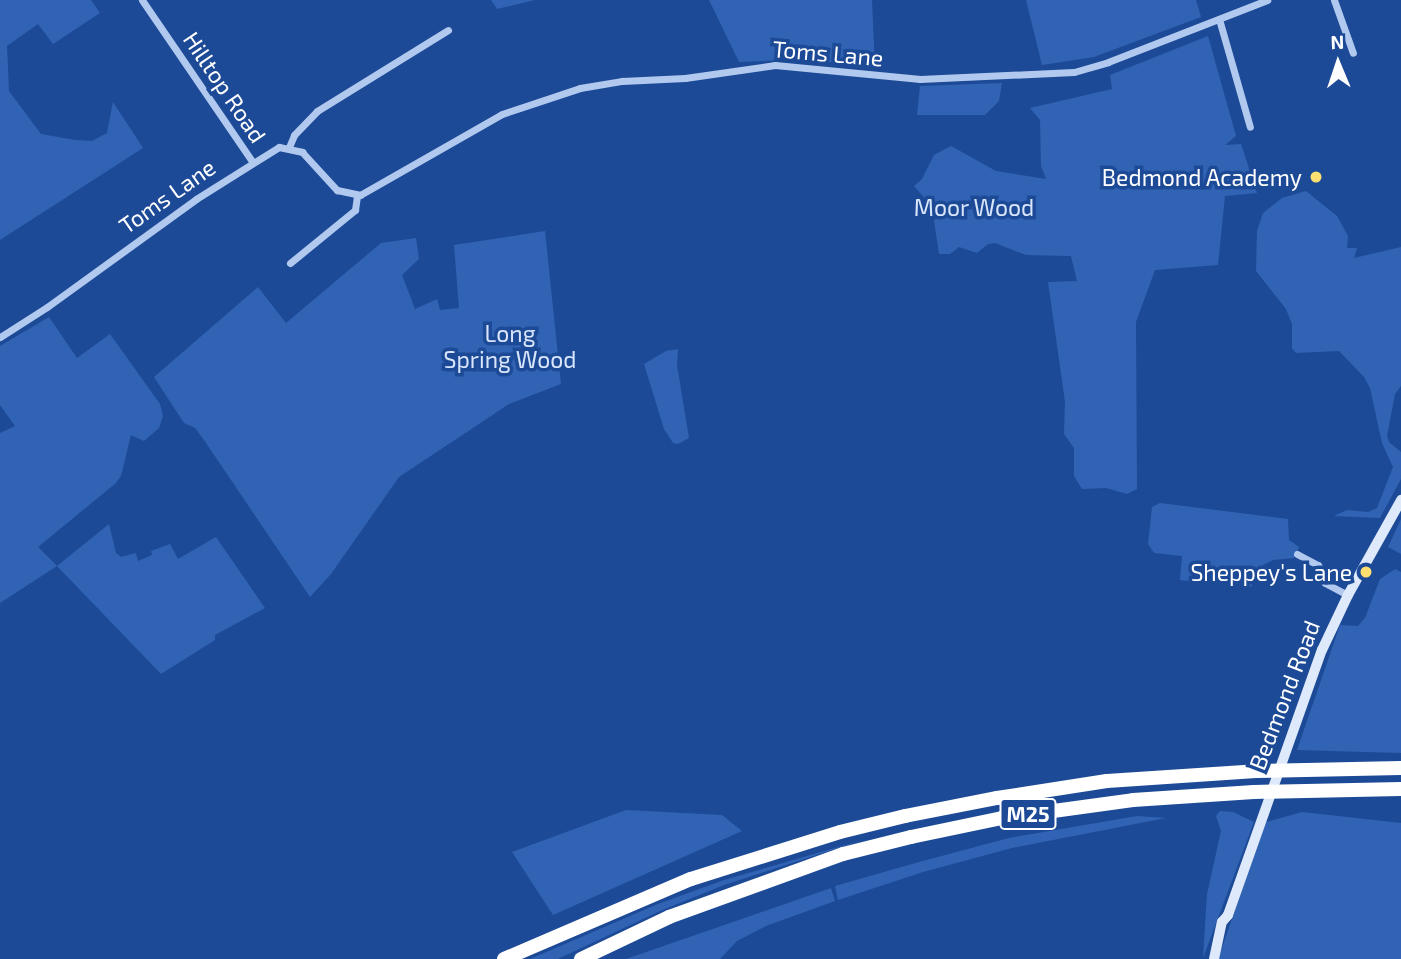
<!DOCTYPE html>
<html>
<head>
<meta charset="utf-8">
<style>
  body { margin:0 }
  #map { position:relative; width:1401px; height:959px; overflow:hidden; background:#1d4a96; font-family:"Exo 2",sans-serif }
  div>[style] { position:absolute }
  .green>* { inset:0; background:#3163b4 }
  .street>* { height:7px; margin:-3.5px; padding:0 3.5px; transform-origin:3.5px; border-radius:3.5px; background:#b1c9ef }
  .secondary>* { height:10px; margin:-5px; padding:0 5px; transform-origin:5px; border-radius:5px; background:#dee9fb }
  .highway>* { height:14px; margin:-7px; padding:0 7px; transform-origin:7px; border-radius:7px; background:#fff }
  .dots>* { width:19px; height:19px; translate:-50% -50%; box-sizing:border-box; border:4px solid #1d4a96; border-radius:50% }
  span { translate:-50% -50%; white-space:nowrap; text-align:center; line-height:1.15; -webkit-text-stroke:7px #1d4a96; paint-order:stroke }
  .shield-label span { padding:2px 5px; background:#1d4a96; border:2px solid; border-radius:5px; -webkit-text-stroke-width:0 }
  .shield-label { font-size:21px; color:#fff; font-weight:700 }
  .street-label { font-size:23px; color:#fff }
  .poi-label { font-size:23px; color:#fff }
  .right { translate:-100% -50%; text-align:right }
  .park-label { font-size:23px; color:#d8e5fb }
  .north { position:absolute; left:1303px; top:28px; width:70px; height:70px; -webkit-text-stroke:5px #1d4a96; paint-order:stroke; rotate:358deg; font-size:19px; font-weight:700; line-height:28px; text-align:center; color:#fff }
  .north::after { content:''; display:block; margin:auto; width:24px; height:32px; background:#fff; clip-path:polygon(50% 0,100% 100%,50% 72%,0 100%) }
</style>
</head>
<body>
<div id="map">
  <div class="green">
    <div style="clip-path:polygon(0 0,91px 0,100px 13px,53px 44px,38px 24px,7px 46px,9px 91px,41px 134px,75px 140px,92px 141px,107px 133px,113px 102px,143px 148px,0 240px)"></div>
    <div style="clip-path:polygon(491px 0,535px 0,497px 9px)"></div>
    <div style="clip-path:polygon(709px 0,872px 0,875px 69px,810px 59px,739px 62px)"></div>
    <div style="clip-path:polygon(1026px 0,1196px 0,1201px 17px,1094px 57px,1042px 65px)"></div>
    <div style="clip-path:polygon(1208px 36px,1236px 136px,1225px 145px,1241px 144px,1257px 193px,1225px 196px,1218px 265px,1155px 270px,1136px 322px,1137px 489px,1127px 494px,1106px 488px,1082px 489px,1074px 476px,1074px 448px,1064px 434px,1065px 402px,1048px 282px,1077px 281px,1071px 256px,1026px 255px,995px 243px,988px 244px,977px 253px,959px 247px,950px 254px,939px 254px,933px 214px,928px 202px,914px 186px,922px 179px,934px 155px,951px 146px,996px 171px,1046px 179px,1041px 166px,1040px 120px,1030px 108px,1112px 89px,1110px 75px)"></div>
    <div style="clip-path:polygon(1002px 83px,999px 101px,985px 115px,917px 115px,920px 86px)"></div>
    <div style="clip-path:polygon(1306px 191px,1337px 216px,1348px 236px,1347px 248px,1357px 248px,1354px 258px,1401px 247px,1401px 386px,1395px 394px,1387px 436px,1389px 442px,1401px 452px,1401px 479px,1380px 518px,1334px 516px,1347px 510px,1368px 512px,1377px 508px,1393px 467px,1382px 443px,1370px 388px,1364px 377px,1339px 351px,1296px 353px,1292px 348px,1292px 324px,1286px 309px,1256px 271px,1257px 231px,1263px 213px,1282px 198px)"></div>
    <div style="clip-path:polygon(545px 231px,561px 384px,509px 404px,399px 477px,331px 574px,310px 597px,204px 440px,195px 428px,184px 423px,154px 377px,258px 287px,286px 323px,381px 243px,416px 238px,419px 259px,402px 275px,415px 309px,437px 299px,440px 310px,459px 308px,454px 245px)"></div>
    <div style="clip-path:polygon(49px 317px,77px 358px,110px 334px,160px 404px,163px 416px,159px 428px,144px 441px,131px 435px,121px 476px,116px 483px,38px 547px,57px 566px,109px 524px,116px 553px,121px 557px,136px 553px,138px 561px,152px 555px,151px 551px,170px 544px,178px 559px,216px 537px,265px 608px,215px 635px,215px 640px,161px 674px,57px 566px,0 603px,0 433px,15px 426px,0 405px,0 346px)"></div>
    <div style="clip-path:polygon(678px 349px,677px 365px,689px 438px,678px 444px,673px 443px,664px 429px,644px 364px,666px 351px)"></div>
    <div style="clip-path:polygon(1160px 503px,1288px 519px,1289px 540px,1299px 547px,1294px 558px,1273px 560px,1263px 565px,1251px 587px,1205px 573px,1202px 583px,1180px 580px,1182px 556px,1154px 553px,1148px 544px,1152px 507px)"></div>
    <div style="clip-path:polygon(1401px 519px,1401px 554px,1388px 547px)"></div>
    <div style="clip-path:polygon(1395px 569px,1401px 572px,1401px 753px,1297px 750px,1340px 625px,1358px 626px,1365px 618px,1380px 579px)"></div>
    <div style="clip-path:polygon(626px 810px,722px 815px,742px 831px,553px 915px,512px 852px)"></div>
    <div style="clip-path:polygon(1220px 811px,1233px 812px,1254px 822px,1203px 958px,1207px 894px,1221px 831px,1216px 816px)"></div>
    <div style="clip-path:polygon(1302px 812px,1401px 823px,1401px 959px,1218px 959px,1266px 822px)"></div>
    <div style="clip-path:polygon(1137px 816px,1166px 818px,1012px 848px,923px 872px,838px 900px,835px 886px,919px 862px,1009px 838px)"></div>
    <div style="clip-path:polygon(866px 839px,724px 885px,660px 911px,558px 959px,530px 959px,658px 904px,724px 880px)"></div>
    <div style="clip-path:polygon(831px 888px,835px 901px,766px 926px,737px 941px,720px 959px,626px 959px)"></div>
  </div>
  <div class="street">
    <div style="left:142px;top:0;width:195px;rotate:55.7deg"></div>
    <div style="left:1334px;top:0;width:56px;rotate:70.3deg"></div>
    <div style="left:1219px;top:19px;width:112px;rotate:74deg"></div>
    <div style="left:289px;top:147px;width:13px;rotate:-67deg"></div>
    <div style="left:294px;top:135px;width:33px;rotate:-46deg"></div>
    <div style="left:317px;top:111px;width:154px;rotate:-31.7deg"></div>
    <div style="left:290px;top:263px;width:84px;rotate:-39.2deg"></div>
    <div style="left:355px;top:210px;width:15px;rotate:-82deg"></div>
    <div style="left:0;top:337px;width:56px;rotate:-32.6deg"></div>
    <div style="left:47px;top:307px;width:184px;rotate:-35.9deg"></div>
    <div style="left:196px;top:199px;width:98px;rotate:-32.1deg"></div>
    <div style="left:279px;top:147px;width:24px;rotate:12deg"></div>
    <div style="left:302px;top:152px;width:52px;rotate:47.4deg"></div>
    <div style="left:337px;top:190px;width:24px;rotate:12deg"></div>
    <div style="left:360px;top:195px;width:163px;rotate:-29.7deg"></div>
    <div style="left:502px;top:114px;width:82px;rotate:-18.4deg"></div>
    <div style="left:580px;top:88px;width:43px;rotate:-9.5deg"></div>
    <div style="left:622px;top:81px;width:63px;rotate:-2.7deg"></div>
    <div style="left:685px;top:78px;width:91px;rotate:-8.2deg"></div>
    <div style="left:775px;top:65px;width:146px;rotate:5.5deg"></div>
    <div style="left:920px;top:79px;width:154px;rotate:-2.6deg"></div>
    <div style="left:1074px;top:72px;width:35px;rotate:-16deg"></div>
    <div style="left:1108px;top:62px;width:171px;rotate:-21.3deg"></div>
    <div style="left:1297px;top:554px;width:24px;rotate:28deg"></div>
    <div style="left:1318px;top:565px;width:19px;rotate:69deg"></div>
    <div style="left:1325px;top:583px;width:26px;rotate:28deg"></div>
  </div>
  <div class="secondary">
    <div style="left:1214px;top:959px;width:38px;rotate:-78deg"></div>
    <div style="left:1222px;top:922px;width:9px;rotate:-49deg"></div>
    <div style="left:1228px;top:915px;width:281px;rotate:-70.5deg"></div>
    <div style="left:1322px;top:650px;width:61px;rotate:-64.7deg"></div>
    <div style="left:1348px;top:595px;width:109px;rotate:-60.8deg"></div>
  </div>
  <div class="highway">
    <div style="left:504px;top:959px;width:203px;rotate:-23.2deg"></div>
    <div style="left:691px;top:879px;width:156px;rotate:-17.5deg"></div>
    <div style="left:840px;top:832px;width:67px;rotate:-13.8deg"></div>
    <div style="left:905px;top:816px;width:94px;rotate:-11.1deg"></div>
    <div style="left:997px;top:798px;width:111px;rotate:-8.8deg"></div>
    <div style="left:1107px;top:781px;width:149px;rotate:-3.8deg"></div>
    <div style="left:1256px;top:771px;width:145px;rotate:-1.2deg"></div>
    <div style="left:581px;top:959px;width:98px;rotate:-25.5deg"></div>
    <div style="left:669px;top:917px;width:185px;rotate:-19.9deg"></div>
    <div style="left:843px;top:854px;width:70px;rotate:-14deg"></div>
    <div style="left:911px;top:837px;width:93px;rotate:-11.8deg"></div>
    <div style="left:1002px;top:818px;width:132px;rotate:-7.8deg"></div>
    <div style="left:1133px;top:800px;width:121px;rotate:-3.8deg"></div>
    <div style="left:1254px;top:792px;width:147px;rotate:-1.2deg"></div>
  </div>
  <div class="dots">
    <div style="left:1316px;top:177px;background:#fedf70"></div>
    <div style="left:1366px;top:572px;background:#fedf70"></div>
  </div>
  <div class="shield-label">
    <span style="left:1028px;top:814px">M25</span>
  </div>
  <div class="street-label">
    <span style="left:828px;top:53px;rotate:5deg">Toms Lane</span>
    <span style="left:225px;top:87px;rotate:56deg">Hilltop Road</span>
    <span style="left:167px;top:196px;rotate:-35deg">Toms Lane</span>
    <span style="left:1284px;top:695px;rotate:-69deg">Bedmond Road</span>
  </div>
  <div class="poi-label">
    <span class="right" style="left:1302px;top:177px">Bedmond Academy</span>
    <span class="right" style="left:1352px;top:572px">Sheppey's Lane</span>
  </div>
  <div class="park-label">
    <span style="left:974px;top:207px">Moor Wood</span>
    <span style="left:510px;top:346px">Long<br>Spring Wood</span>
  </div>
  <div class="north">N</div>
</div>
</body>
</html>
